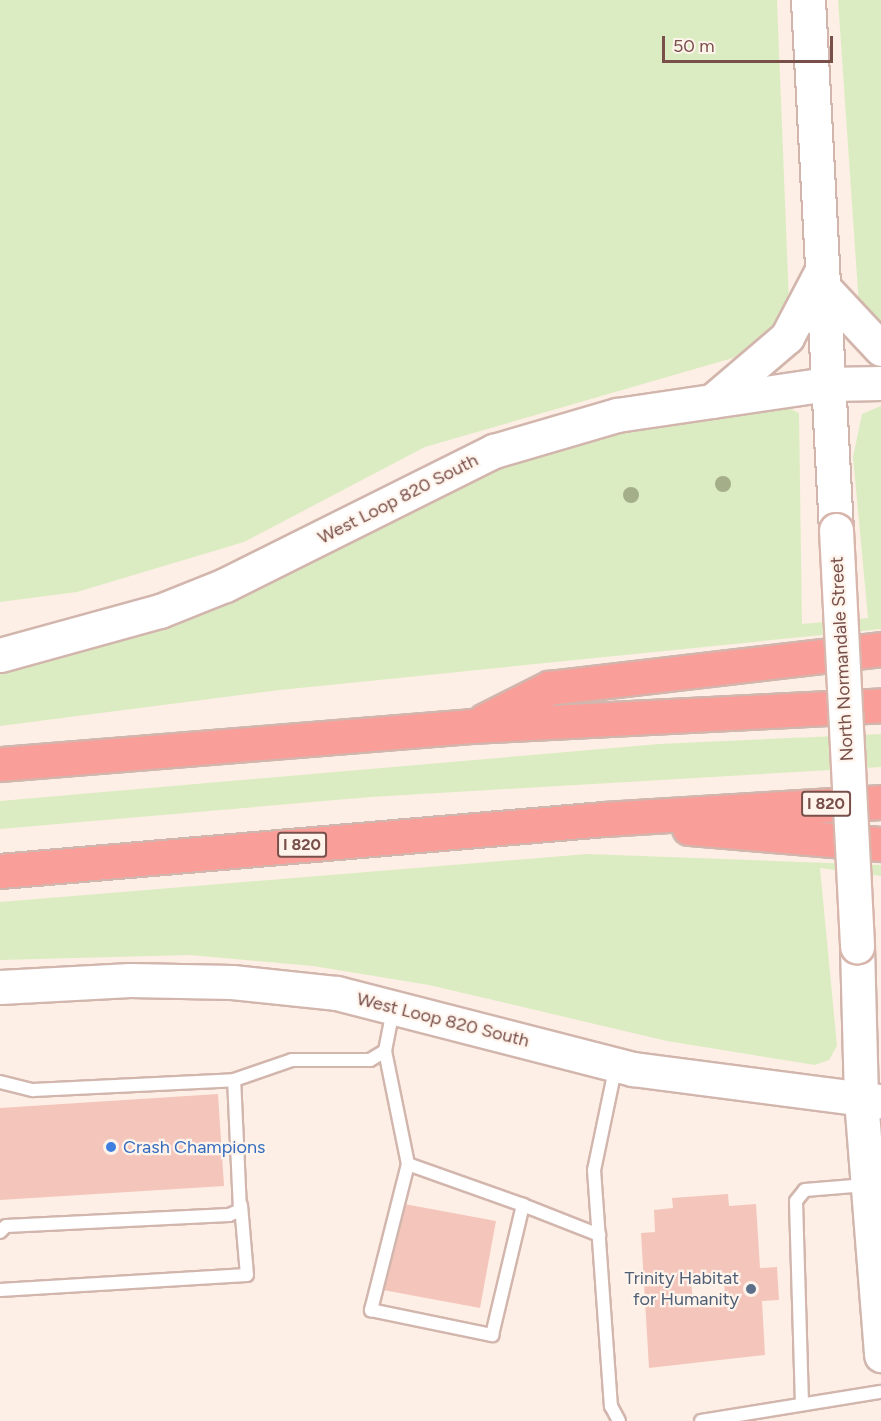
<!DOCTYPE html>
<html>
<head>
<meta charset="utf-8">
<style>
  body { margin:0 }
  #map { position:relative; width:881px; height:1421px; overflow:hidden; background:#fdefe5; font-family:Figtree,sans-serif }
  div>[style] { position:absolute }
  .green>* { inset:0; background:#dcecc2 }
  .building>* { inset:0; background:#f4c6bb }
  .roads { filter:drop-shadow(2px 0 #d2b6ad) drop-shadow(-2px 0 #d2b6ad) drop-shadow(0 2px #d2b6ad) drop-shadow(0 -2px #d2b6ad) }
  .lane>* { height:12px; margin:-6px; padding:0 6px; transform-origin:6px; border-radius:6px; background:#fff }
  .secondary>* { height:33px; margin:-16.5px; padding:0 16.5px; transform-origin:16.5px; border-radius:16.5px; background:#fff }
  .highway>* { height:33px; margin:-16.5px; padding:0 16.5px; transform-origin:16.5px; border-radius:16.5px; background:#fa9e99 }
  .bridges { filter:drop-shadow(2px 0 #d8b6ac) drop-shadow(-2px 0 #d8b6ac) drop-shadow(0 2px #d8b6ac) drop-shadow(0 -2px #d8b6ac) }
  .secondary-bridge>* { height:33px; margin:-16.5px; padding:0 16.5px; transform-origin:16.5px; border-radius:16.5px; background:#fff }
  .trees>* { width:16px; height:16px; margin:-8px; border-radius:50%; background:#a4ae89 }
  .dots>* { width:16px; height:16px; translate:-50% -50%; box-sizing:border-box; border:3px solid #fff4ec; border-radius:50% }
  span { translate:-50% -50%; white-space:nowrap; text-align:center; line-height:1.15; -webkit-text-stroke:4.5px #fff4ec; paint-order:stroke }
  .shield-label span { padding:2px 4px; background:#fff4ec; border:2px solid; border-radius:4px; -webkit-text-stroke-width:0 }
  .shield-label { font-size:16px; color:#784f49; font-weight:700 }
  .street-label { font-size:18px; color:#784f49 }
  .shop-label { font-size:18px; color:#366cbe }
  .left { translate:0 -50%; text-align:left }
  .service-label { font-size:18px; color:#4e5e75 }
  .right { translate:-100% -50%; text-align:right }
  .scale { position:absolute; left:662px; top:36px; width:171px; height:27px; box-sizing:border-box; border:3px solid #784f49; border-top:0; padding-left:8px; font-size:18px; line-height:21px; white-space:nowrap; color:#784f49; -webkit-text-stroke:4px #fff4ec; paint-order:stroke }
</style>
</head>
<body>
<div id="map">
  <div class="green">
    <div style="clip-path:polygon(0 0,777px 0,789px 302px,757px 351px,425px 447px,244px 542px,77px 592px,0 602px)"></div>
    <div style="clip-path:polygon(838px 0,881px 0,881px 326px,859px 306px)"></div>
    <div style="clip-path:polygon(881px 406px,881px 629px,280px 690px,0 726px,0 664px,524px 454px,648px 423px,743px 411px,787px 407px,799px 413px,802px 624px,868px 618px,853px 457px,862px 414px)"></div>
    <div style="clip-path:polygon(881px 734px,881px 767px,371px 797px,0 829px,0 801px,659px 744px)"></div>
    <div style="clip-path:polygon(588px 854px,881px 865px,881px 876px,820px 868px,837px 1046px,829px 1060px,815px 1065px,667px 1041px,429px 985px,313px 966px,190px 955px,0 960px,0 902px)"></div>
  </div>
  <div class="building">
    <div style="clip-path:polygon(218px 1094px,224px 1186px,0 1200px,0 1108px)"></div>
    <div style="clip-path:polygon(evenodd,728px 1194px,729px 1206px,756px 1204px,760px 1268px,777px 1267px,779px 1300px,762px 1301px,765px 1355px,649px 1368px,641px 1233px,655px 1232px,654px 1210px,673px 1208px,672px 1198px,728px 1194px,724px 1277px,725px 1301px,693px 1302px,691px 1279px,724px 1277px)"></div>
    <div style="clip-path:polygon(399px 1203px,496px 1221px,480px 1308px,383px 1290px)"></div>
  </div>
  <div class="roads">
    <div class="lane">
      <div style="left:385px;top:1051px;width:115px;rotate:78.5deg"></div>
      <div style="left:408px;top:1164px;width:151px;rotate:104.2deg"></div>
      <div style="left:371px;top:1310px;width:124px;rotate:11.7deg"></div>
      <div style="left:492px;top:1335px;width:134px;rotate:-76.6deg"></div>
      <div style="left:523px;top:1205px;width:122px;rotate:-160.4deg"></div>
      <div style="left:616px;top:1065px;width:107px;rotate:101.8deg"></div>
      <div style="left:594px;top:1170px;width:237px;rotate:85.9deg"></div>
      <div style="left:611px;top:1406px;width:17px;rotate:62deg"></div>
      <div style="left:0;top:1082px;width:34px;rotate:14deg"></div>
      <div style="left:33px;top:1090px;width:201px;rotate:-2.8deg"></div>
      <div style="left:234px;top:1080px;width:61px;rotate:-19deg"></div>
      <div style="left:292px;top:1060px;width:78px"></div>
      <div style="left:370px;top:1060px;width:17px;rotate:-31deg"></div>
      <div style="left:385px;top:1051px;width:42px;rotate:-79deg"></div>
      <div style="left:523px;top:1205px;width:82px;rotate:21.5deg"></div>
      <div style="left:0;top:1232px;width:8px;rotate:-45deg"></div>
      <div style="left:6px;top:1226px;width:223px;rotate:-2.8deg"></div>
      <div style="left:229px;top:1215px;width:12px;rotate:-24deg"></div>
      <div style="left:240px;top:1210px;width:130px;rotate:-92.6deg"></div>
      <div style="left:0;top:1290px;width:247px;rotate:-3.5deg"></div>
      <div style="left:247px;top:1275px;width:70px;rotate:-94.9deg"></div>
      <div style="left:802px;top:1404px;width:203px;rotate:-91.7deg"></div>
      <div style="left:796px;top:1201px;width:14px;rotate:-51deg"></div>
      <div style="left:805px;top:1190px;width:61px;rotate:-4.7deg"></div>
      <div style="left:701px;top:1421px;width:182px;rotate:-9.2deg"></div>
    </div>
    <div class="secondary">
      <div style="left:808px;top:0;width:531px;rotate:86.98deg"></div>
      <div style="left:823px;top:287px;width:85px;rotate:46.9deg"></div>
      <div style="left:712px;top:401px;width:99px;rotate:-40.5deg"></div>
      <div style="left:787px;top:337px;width:71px;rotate:-62.4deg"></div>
      <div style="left:0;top:655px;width:166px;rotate:-15.4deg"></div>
      <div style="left:160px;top:611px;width:70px;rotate:-21.8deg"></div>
      <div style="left:225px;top:585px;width:301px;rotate:-26.5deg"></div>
      <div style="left:494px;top:451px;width:128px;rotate:-16.3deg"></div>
      <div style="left:617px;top:415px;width:213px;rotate:-8.4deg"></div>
      <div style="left:828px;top:384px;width:53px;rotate:-1.1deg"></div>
      <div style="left:857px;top:946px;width:153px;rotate:88.5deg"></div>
      <div style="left:861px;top:1099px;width:257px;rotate:85.5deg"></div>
      <div style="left:0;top:987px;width:130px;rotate:-3.1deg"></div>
      <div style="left:130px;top:980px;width:102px;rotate:1.1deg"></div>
      <div style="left:232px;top:982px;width:106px;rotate:6deg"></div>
      <div style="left:337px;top:993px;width:306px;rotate:14.4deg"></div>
      <div style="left:633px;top:1069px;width:250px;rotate:7.4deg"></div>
    </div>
    <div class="highway">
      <div style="left:485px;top:720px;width:72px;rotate:-26.6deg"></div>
      <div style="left:549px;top:688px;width:334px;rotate:-6.7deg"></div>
      <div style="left:0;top:764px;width:474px;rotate:-4.6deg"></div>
      <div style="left:472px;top:726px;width:410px;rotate:-2.9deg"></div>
      <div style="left:689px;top:828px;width:193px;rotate:4.8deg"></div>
      <div style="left:0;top:871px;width:606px;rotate:-4.92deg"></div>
      <div style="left:604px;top:819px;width:278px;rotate:-3.5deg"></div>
    </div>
  </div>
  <div class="bridges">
    <div class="secondary-bridge">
      <div style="left:836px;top:530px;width:417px;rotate:87.1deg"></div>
    </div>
  </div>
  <div class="trees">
    <div style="left:723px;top:484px"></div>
    <div style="left:631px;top:495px"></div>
  </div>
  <div class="dots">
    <div style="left:111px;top:1147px;background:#3f7fe0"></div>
    <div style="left:751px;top:1289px;background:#5c6f8a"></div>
  </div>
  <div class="shield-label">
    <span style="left:826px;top:804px">I 820</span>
    <span style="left:302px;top:845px">I 820</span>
  </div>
  <div class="street-label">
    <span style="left:398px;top:499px;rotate:-27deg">West Loop 820 South</span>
    <span style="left:842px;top:659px;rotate:-93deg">North Normandale Street</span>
    <span style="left:443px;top:1020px;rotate:14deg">West Loop 820 South</span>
  </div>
  <div class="shop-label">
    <span class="left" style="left:123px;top:1147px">Crash Champions</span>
  </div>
  <div class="service-label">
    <span class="right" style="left:739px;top:1289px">Trinity Habitat<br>for Humanity</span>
  </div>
  <div class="scale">50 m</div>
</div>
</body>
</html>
